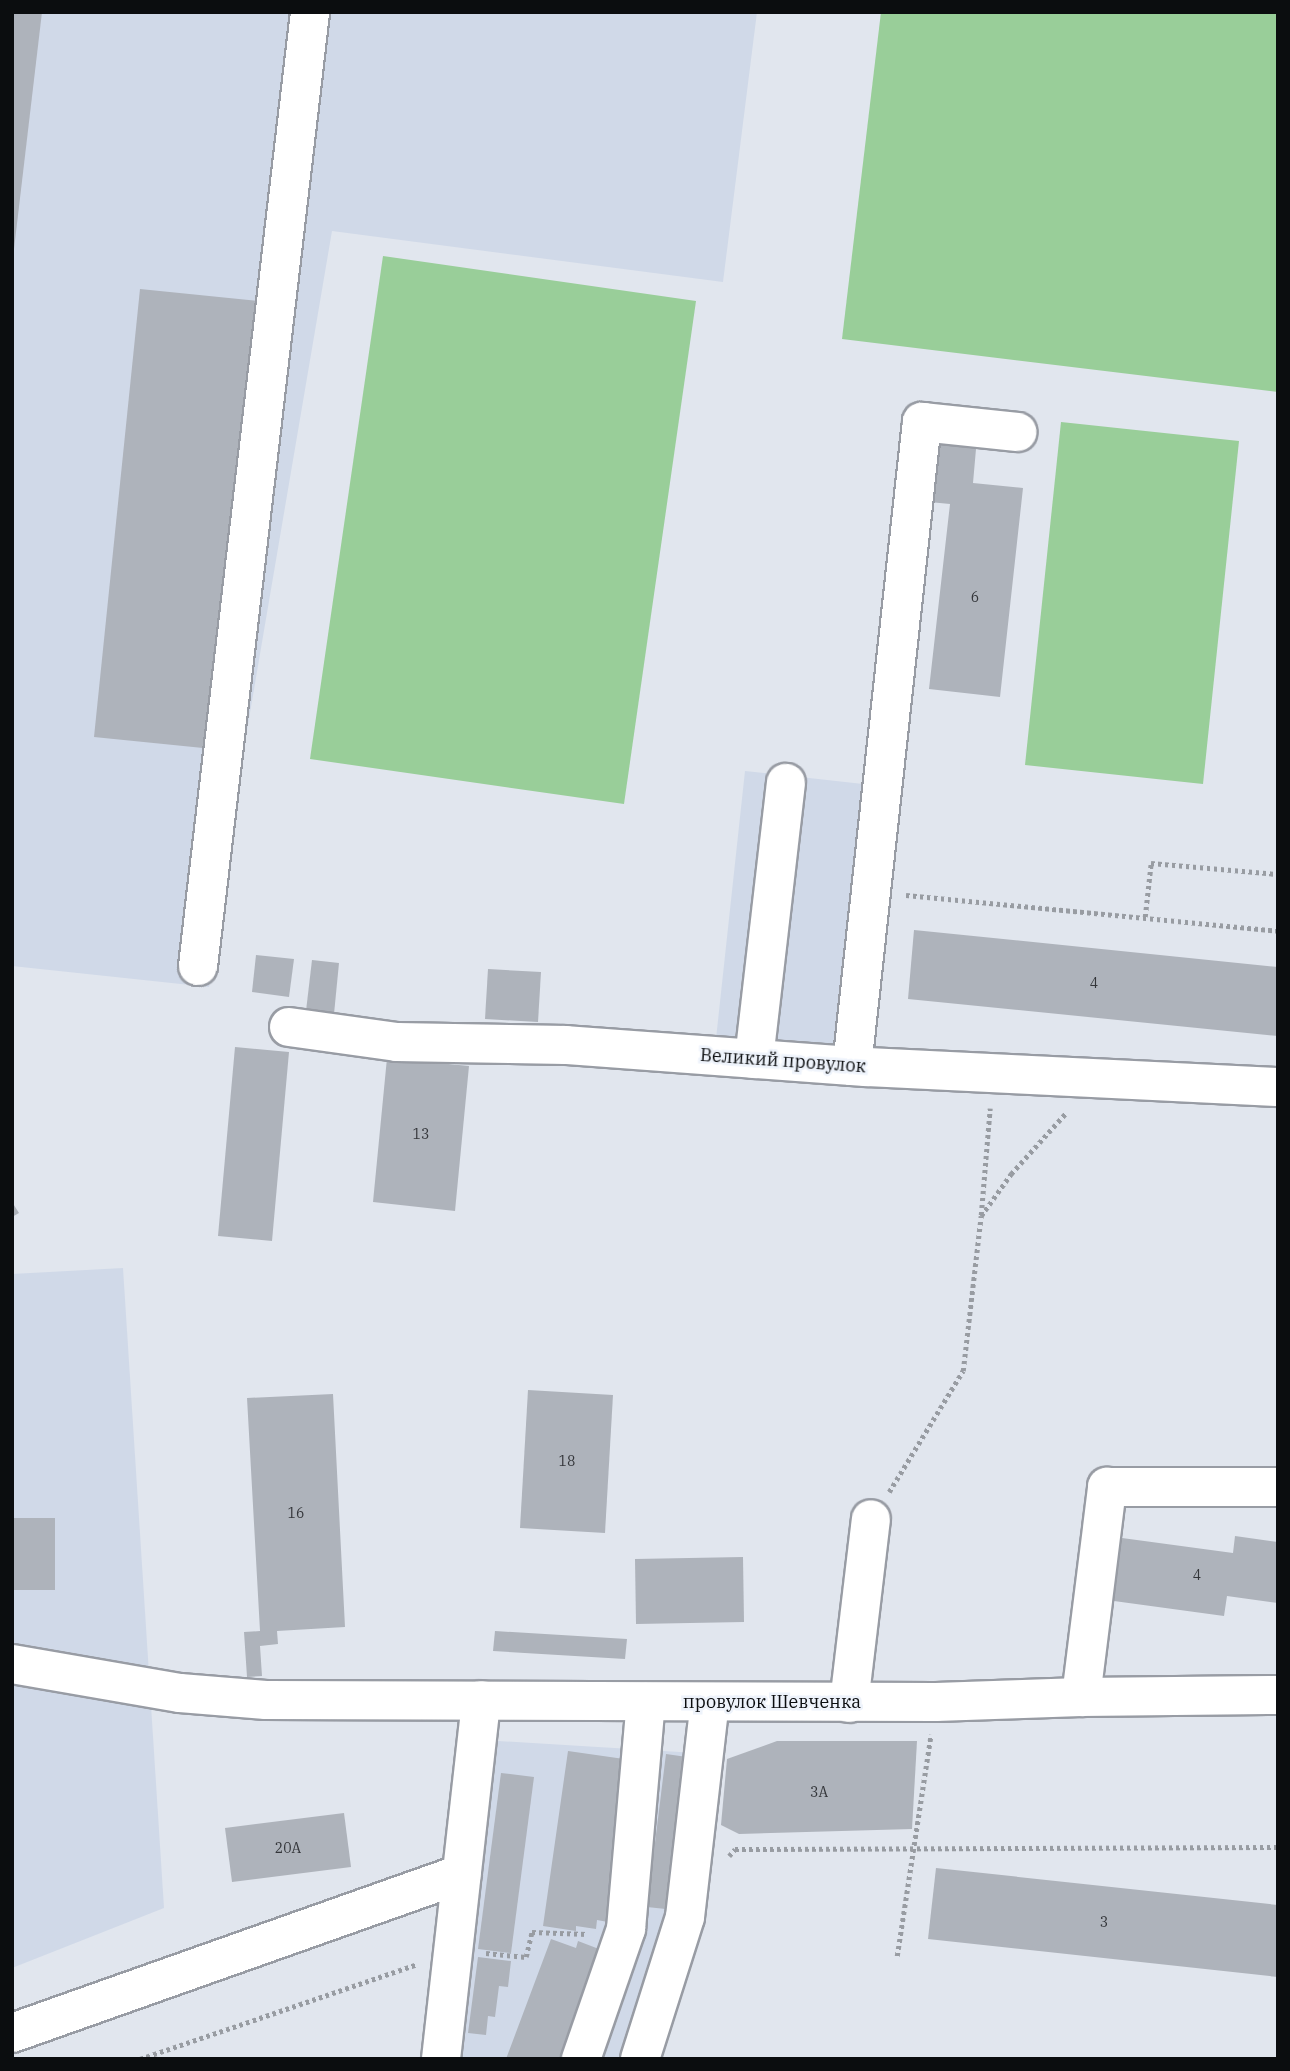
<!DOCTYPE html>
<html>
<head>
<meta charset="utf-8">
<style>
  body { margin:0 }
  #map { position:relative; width:1290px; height:2071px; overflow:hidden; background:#e1e6ee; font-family:"IBM Plex Serif",serif }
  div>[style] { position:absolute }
  .built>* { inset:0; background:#d0d9e8 }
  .green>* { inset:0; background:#99ce99 }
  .building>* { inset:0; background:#aeb3bb }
  .path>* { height:4.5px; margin-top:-2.25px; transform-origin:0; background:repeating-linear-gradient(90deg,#989ca2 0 3.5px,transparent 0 7px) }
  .roads { filter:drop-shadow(2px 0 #989ca4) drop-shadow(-2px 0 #989ca4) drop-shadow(0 2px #989ca4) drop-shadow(0 -2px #989ca4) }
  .minor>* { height:38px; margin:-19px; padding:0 19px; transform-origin:19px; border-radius:19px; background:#fff }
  span { translate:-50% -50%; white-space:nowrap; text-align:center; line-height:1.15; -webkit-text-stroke:5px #eef3fb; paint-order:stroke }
  .number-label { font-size:14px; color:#34363a }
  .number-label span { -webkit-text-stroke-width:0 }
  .street-label { font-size:18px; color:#0b0d0f }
  .frame { position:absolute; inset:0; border:14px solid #0b0d0f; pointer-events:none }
</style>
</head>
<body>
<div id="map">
  <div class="built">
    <div style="clip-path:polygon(12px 12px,757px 12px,723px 282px,332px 231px,243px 754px,209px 987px,12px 966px)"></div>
    <div style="clip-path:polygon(745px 771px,863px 784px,835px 1051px,716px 1039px)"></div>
    <div style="clip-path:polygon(123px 1268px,164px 1908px,12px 1968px,12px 1274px)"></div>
    <div style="clip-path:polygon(498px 1741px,696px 1753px,678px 1907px,630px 2059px,462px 2059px)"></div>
  </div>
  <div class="green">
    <div style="clip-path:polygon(881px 12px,1278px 14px,1278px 392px,842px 339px)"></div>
    <div style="clip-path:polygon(383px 256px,696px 301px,624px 804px,310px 759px)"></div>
    <div style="clip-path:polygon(1061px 422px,1239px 441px,1203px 784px,1025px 765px)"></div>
  </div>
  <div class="building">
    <div style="clip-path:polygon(12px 12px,42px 12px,14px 249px,12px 249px)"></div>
    <div style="clip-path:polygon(140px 289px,258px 301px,213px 749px,94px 737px)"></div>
    <div style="clip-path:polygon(926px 443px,976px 449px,973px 483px,1023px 488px,1000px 697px,929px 689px,950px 504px,919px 501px)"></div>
    <div style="clip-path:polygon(914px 930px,1278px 967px,1278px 1036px,908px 999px)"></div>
    <div style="clip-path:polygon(256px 955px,294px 959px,289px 997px,252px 992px)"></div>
    <div style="clip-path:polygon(312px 960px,339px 963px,334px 1014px,306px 1011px)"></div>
    <div style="clip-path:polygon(488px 969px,541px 972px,538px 1022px,485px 1019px)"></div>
    <div style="clip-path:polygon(235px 1047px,289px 1052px,272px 1241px,218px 1236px)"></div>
    <div style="clip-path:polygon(387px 1058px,469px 1066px,455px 1211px,373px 1202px)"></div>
    <div style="clip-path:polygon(12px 1202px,19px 1213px,12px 1217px)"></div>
    <div style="clip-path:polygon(528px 1390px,613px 1395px,605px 1533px,520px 1528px)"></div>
    <div style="clip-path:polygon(333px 1394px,345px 1627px,277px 1631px,278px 1644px,260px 1646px,262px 1676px,247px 1677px,244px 1632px,260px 1631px,247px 1398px)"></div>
    <div style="clip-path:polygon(12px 1518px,55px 1518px,55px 1590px,12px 1590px)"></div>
    <div style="clip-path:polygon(1235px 1536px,1278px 1542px,1278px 1603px,1227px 1596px,1224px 1616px,1114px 1601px,1122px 1538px,1233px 1553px)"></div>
    <div style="clip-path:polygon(743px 1557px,744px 1622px,636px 1624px,635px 1559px)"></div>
    <div style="clip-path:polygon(495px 1631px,627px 1639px,625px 1659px,493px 1651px)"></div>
    <div style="clip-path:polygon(777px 1741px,917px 1741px,912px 1829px,739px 1834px,721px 1825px,727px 1759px)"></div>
    <div style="clip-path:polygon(568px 1751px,631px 1760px,608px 1922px,597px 1920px,596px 1929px,576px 1926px,576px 1931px,543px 1926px)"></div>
    <div style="clip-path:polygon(666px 1754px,694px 1758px,675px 1910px,647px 1907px)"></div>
    <div style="clip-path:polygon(501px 1773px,534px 1777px,511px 1953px,478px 1949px)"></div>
    <div style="clip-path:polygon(344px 1813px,351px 1867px,232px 1882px,225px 1828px)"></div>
    <div style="clip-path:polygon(936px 1868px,1278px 1905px,1278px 1977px,928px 1939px)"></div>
    <div style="clip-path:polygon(551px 1939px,576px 1948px,578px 1941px,612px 1954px,573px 2059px,506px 2059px)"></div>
    <div style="clip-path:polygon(478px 1957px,511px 1961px,508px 1987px,499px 1986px,495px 2017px,488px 2016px,486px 2035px,468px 2033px)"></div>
  </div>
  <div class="path">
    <div style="left:906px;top:895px;width:374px;rotate:5.5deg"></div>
    <div style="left:1145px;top:917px;width:54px;rotate:-83.7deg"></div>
    <div style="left:1151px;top:863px;width:127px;rotate:5deg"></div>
    <div style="left:981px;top:1215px;width:107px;rotate:-85.2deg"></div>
    <div style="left:889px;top:1492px;width:142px;rotate:-58.6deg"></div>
    <div style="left:963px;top:1371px;width:156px;rotate:-83.4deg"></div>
    <div style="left:981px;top:1216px;width:52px;rotate:-54.5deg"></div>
    <div style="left:1011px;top:1174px;width:82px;rotate:-48deg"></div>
    <div style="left:729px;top:1856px;width:9px;rotate:-49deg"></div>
    <div style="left:735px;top:1849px;width:543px;rotate:-0.21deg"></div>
    <div style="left:486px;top:1953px;width:40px;rotate:5.7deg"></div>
    <div style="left:526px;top:1957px;width:26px;rotate:-77deg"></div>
    <div style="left:532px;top:1932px;width:55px;rotate:2.1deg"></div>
    <div style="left:897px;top:1956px;width:224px;rotate:-81.3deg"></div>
    <div style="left:140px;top:2059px;width:293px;rotate:-18.9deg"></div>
  </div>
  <div class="roads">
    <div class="minor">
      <div style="left:198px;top:966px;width:961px;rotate:-83.3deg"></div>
      <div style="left:289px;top:1027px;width:109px;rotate:7.9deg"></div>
      <div style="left:397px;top:1042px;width:169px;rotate:1deg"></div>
      <div style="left:566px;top:1045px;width:301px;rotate:4.2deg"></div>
      <div style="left:866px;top:1067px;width:412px;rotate:2.8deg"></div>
      <div style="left:754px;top:1059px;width:278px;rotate:-83.4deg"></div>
      <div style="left:852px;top:1066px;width:648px;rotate:-83.8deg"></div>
      <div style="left:922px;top:422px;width:96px;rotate:6deg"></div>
      <div style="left:12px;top:1664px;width:170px;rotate:9.8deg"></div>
      <div style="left:180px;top:1693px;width:86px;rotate:4.7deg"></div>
      <div style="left:266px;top:1700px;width:670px;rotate:0.17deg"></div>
      <div style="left:936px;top:1702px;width:145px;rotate:-2deg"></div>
      <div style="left:1081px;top:1697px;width:197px;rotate:-0.6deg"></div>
      <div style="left:1081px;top:1697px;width:212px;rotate:-82.9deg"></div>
      <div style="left:1107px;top:1487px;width:171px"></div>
      <div style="left:849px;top:1703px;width:185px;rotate:-83.2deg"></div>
      <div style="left:12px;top:2033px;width:477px;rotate:-19.5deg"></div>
      <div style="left:441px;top:2059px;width:361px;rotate:-83.6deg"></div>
      <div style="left:581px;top:2059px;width:138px;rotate:-70.9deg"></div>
      <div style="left:626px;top:1929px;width:228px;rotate:-85deg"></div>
      <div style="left:640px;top:2059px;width:149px;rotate:-72.4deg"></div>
      <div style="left:685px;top:1917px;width:216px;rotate:-83.4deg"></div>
    </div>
  </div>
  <div class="number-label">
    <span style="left:975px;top:597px">6</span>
    <span style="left:1094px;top:983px">4</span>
    <span style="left:421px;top:1134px">13</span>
    <span style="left:567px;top:1461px">18</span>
    <span style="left:296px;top:1513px">16</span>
    <span style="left:1197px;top:1575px">4</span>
    <span style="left:819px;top:1792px">3А</span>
    <span style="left:288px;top:1848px">20А</span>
    <span style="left:1104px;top:1922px">3</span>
  </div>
  <div class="street-label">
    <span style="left:783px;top:1061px;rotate:4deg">Великий провулок</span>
    <span style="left:772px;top:1702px">провулок Шевченка</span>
  </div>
  <div class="frame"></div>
</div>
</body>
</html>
